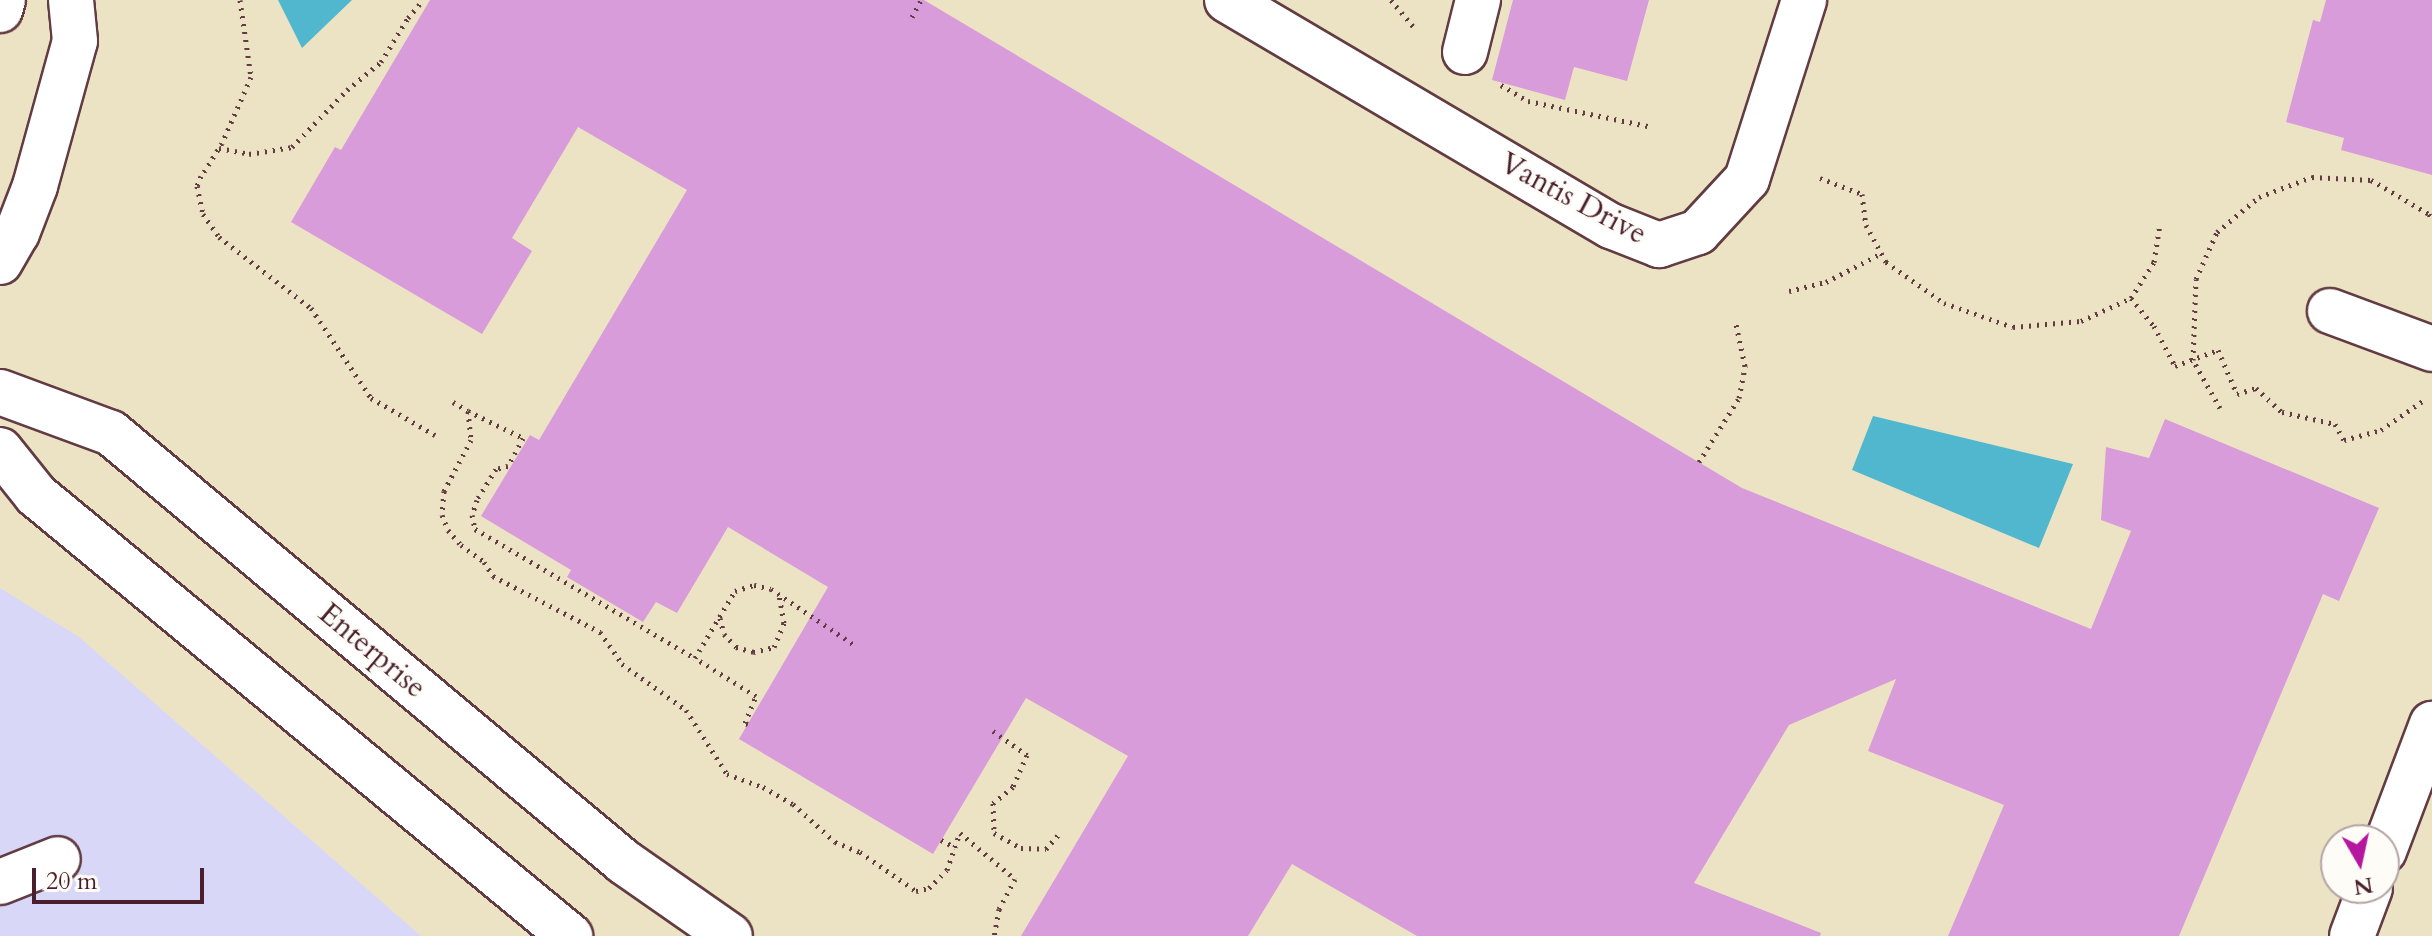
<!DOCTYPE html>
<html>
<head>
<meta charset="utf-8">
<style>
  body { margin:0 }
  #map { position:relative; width:2432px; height:936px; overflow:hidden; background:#ece3c4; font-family:Cardo,serif }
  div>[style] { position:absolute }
  .built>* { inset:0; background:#d9d7f8 }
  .water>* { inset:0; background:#50b7ce }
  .building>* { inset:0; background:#d99cda }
  .path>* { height:5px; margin-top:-2.5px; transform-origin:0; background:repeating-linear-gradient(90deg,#623c42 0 2px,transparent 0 8px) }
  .roads { filter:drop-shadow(2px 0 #623c42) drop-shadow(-2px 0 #623c42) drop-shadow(0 2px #623c42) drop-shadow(0 -2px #623c42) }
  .minor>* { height:44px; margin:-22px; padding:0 22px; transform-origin:22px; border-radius:22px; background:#fff }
  .major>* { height:44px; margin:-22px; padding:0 22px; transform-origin:22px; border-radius:22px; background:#fff }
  span { translate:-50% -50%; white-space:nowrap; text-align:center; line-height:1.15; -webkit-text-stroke:6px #fdfcf7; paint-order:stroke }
  .street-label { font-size:30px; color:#4a1f2b }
  .north { position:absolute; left:2320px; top:824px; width:80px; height:80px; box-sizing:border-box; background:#fdfcf7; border:2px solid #b5a4a5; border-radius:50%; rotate:171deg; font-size:22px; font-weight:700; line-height:32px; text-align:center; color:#4a1f2b }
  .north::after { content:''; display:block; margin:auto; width:28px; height:36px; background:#b5179e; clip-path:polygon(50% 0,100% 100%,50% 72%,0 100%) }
  .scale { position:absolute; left:32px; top:868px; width:172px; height:36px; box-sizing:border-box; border:4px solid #4a1f2b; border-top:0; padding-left:10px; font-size:24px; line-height:28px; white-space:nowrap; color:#4a1f2b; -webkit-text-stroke:6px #fdfcf7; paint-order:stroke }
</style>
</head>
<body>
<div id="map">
  <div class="built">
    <div style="clip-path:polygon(0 588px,79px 637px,421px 936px,0 936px)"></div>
  </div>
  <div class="water">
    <div style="clip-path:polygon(278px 0,352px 0,302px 48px)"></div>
    <div style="clip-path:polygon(1873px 416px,2073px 464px,2039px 548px,1852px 470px)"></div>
  </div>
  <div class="building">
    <div style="clip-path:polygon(430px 0,924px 0,1742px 488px,2091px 629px,2131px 531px,2101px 520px,2106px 447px,2149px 458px,2165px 419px,2379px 508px,2339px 601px,2323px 594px,2179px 936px,1948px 936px,2004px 805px,1868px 751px,1896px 679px,1789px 725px,1694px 883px,1821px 933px,1820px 936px,1417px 936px,1292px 864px,1248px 936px,1021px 936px,1128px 756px,1026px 698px,933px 854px,739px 739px,828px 587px,728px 527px,677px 613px,656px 602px,643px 622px,567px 577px,571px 570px,481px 516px,530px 435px,539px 440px,687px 190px,578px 127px,512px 238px,532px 251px,482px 334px,291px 222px,335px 147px,341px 150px)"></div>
    <div style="clip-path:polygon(1513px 0,1649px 0,1627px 81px,1574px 67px,1565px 100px,1492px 80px)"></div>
    <div style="clip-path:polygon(2326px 0,2432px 0,2432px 175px,2341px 150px,2344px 138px,2286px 122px,2313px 20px,2320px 22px)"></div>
  </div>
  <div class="path">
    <div style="left:240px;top:0;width:78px;rotate:81.9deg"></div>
    <div style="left:251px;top:77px;width:72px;rotate:113.7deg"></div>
    <div style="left:222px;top:143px;width:39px;rotate:122deg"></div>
    <div style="left:201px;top:176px;width:11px;rotate:112deg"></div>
    <div style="left:197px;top:186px;width:29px;rotate:78deg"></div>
    <div style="left:203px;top:214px;width:28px;rotate:55deg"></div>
    <div style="left:219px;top:237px;width:116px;rotate:37.7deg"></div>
    <div style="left:311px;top:308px;width:108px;rotate:56.3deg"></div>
    <div style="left:371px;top:398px;width:74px;rotate:30deg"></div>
    <div style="left:1391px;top:0;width:39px;rotate:50deg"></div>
    <div style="left:912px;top:17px;width:19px;rotate:-62deg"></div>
    <div style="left:1501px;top:85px;width:31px;rotate:31deg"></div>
    <div style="left:1528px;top:101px;width:127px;rotate:11.8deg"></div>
    <div style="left:219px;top:148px;width:31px;rotate:11deg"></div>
    <div style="left:249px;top:154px;width:44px;rotate:-9.2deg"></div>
    <div style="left:292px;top:147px;width:79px;rotate:-46deg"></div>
    <div style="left:347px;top:90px;width:44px;rotate:-39.5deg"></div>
    <div style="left:381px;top:62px;width:52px;rotate:-58.5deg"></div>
    <div style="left:408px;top:18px;width:23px;rotate:-50deg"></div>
    <div style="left:1820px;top:178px;width:45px;rotate:20.9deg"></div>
    <div style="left:1862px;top:194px;width:31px;rotate:83deg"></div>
    <div style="left:1866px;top:225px;width:42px;rotate:61.6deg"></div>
    <div style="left:1886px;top:262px;width:71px;rotate:35.3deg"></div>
    <div style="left:1944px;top:303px;width:73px;rotate:19.2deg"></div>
    <div style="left:2013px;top:327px;width:68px;rotate:-5deg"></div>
    <div style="left:2081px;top:321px;width:55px;rotate:-24.7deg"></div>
    <div style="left:2131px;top:298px;width:43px;rotate:-57.4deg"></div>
    <div style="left:2154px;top:262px;width:37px;rotate:-81deg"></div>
    <div style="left:1789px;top:291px;width:38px;rotate:-14deg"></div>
    <div style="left:1826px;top:282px;width:63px;rotate:-27.4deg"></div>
    <div style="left:2131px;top:298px;width:36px;rotate:51deg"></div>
    <div style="left:2154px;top:326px;width:45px;rotate:62.3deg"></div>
    <div style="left:2175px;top:366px;width:46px;rotate:-20.4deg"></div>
    <div style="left:2218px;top:350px;width:48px;rotate:66.6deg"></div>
    <div style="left:2237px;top:394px;width:20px;rotate:-18deg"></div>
    <div style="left:2256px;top:388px;width:35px;rotate:43deg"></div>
    <div style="left:2282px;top:412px;width:54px;rotate:12.8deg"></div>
    <div style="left:2335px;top:424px;width:18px;rotate:61deg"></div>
    <div style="left:2344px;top:440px;width:38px;rotate:-15deg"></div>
    <div style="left:2381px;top:430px;width:52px;rotate:-34.9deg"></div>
    <div style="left:453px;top:402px;width:17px;rotate:31deg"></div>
    <div style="left:468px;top:411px;width:29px;rotate:84deg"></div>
    <div style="left:471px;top:440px;width:58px;rotate:117.9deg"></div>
    <div style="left:444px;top:491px;width:24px;rotate:95deg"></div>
    <div style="left:442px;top:515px;width:16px;rotate:68deg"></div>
    <div style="left:448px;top:530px;width:20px;rotate:49deg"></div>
    <div style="left:461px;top:545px;width:29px;rotate:36deg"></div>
    <div style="left:484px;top:562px;width:17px;rotate:57deg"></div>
    <div style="left:493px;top:576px;width:121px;rotate:27.6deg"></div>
    <div style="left:600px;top:632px;width:39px;rotate:55deg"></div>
    <div style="left:622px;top:664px;width:79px;rotate:35.7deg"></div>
    <div style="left:686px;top:710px;width:76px;rotate:57.4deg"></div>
    <div style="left:727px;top:774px;width:38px;rotate:20deg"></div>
    <div style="left:763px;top:787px;width:34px;rotate:30deg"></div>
    <div style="left:793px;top:804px;width:57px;rotate:42.1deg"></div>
    <div style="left:835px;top:842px;width:27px;rotate:22deg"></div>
    <div style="left:860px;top:852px;width:68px;rotate:34.9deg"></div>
    <div style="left:916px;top:891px;width:13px;rotate:-13deg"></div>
    <div style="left:929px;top:888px;width:25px;rotate:-45deg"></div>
    <div style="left:947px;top:870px;width:39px;rotate:-71deg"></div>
    <div style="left:960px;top:833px;width:72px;rotate:39.9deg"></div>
    <div style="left:1015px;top:879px;width:34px;rotate:118deg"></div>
    <div style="left:999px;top:909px;width:27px;rotate:100deg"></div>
    <div style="left:2220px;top:408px;width:55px;rotate:-119.4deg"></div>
    <div style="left:2193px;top:360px;width:81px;rotate:-87.9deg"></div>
    <div style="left:2196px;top:279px;width:51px;rotate:-65.9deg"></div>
    <div style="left:2217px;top:232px;width:55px;rotate:-39.8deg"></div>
    <div style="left:2259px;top:197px;width:57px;rotate:-20.7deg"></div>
    <div style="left:2312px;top:177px;width:59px;rotate:2.9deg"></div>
    <div style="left:2371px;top:180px;width:67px;rotate:30.4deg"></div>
    <div style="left:2429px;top:214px;width:6px;rotate:59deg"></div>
    <div style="left:468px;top:411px;width:61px;rotate:26.1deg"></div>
    <div style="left:523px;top:438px;width:32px;rotate:118deg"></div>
    <div style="left:508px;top:466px;width:12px;rotate:166deg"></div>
    <div style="left:496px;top:469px;width:36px;rotate:122deg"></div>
    <div style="left:477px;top:500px;width:16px;rotate:108deg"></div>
    <div style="left:472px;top:515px;width:14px;rotate:78deg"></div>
    <div style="left:475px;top:529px;width:255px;rotate:30.4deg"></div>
    <div style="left:1699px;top:462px;width:75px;rotate:-58deg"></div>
    <div style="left:1739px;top:398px;width:33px;rotate:-79deg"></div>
    <div style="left:1745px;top:366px;width:43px;rotate:-102.1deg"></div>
    <div style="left:720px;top:618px;width:16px;rotate:76deg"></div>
    <div style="left:724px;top:634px;width:18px;rotate:47deg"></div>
    <div style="left:736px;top:647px;width:18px;rotate:16deg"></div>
    <div style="left:753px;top:652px;width:22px;rotate:-13deg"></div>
    <div style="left:774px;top:647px;width:26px;rotate:-67deg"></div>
    <div style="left:784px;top:623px;width:29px;rotate:-100deg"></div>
    <div style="left:748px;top:724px;width:3px;rotate:-162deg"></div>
    <div style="left:745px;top:723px;width:29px;rotate:-68deg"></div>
    <div style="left:756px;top:696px;width:72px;rotate:-148.1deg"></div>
    <div style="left:695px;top:658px;width:78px;rotate:-59.2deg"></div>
    <div style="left:735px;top:591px;width:20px;rotate:-18deg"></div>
    <div style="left:754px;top:585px;width:17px;rotate:13deg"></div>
    <div style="left:771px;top:589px;width:99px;rotate:33.9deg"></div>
    <div style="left:993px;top:731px;width:42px;rotate:35.2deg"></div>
    <div style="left:1027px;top:755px;width:35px;rotate:114deg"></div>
    <div style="left:1013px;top:787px;width:26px;rotate:141deg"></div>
    <div style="left:993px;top:803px;width:30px;rotate:88deg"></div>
    <div style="left:994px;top:833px;width:31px;rotate:29deg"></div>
    <div style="left:1021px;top:848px;width:25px;rotate:2deg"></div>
    <div style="left:1046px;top:849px;width:21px;rotate:-49deg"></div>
    <div style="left:941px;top:840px;width:16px;rotate:27deg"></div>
  </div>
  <div class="roads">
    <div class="minor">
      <div style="left:1227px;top:0;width:446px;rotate:30.5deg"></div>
      <div style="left:1611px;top:226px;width:52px;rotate:21.6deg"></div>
      <div style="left:1659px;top:245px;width:41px;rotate:-18.4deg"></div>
      <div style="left:1698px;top:232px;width:72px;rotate:-47.2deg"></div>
      <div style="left:1747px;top:179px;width:188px;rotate:-72.3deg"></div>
      <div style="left:0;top:10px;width:10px;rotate:-73deg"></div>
      <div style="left:1465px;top:52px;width:54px;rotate:-76deg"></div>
      <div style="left:0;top:262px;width:34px;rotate:-60deg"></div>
      <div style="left:17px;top:233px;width:50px;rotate:-69deg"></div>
      <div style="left:35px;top:186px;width:150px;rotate:-74.6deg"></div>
      <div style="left:75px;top:41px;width:41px;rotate:-95.6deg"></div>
      <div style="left:2330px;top:311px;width:109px;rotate:20.4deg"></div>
      <div style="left:0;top:882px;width:62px;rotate:-21.6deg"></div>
    </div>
    <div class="major">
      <div style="left:0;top:392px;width:118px;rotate:20.3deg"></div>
      <div style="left:111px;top:433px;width:669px;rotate:39.9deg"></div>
      <div style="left:624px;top:862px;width:129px;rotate:34.9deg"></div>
      <div style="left:0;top:450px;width:58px;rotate:51.3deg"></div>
      <div style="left:36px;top:495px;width:693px;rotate:39.55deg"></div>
      <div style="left:2384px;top:851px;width:136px;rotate:-69.3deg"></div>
      <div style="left:2352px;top:936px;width:51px;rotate:-69.4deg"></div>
    </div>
  </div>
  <div class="street-label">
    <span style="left:1573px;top:199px;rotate:28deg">Vantis Drive</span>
    <span style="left:372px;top:651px;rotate:40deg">Enterprise</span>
  </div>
  <div class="north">N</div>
  <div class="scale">20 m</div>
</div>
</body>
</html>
